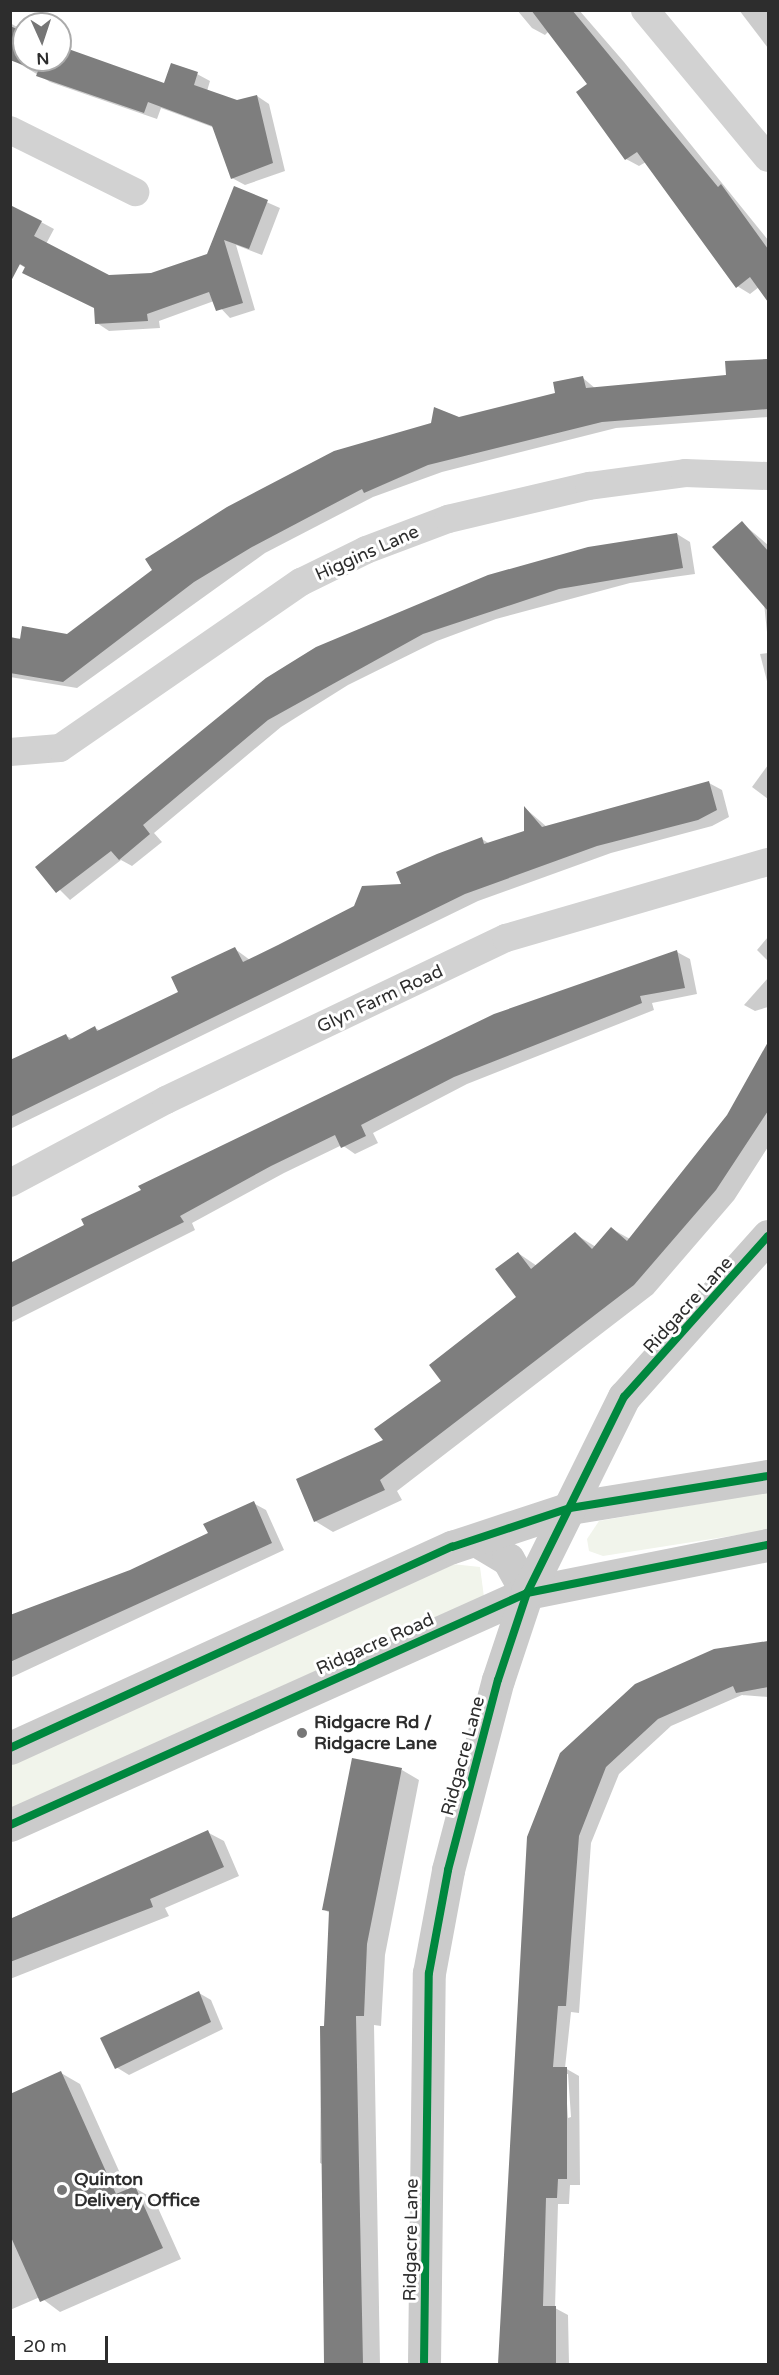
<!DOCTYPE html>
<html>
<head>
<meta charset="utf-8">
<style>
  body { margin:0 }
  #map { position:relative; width:779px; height:2375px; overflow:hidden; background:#fff; font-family:"Varela Round",sans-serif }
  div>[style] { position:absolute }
  .green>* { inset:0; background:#f1f4eb }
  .shadow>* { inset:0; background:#0003 }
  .building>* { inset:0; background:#7e7e7e }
  .street>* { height:28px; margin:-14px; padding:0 14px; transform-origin:14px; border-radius:14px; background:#d2d2d2 }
  .secondary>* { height:33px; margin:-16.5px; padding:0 16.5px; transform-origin:16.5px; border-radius:16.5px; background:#cbcbcb }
  .cycleway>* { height:8px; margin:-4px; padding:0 4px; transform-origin:4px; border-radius:4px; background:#00873e }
  .dots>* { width:16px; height:16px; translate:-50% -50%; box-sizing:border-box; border:3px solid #fff; border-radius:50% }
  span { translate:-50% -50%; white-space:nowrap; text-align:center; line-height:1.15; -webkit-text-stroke:6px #fff; paint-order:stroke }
  .street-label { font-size:18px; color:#2d2d2d }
  .poi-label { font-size:18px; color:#2d2d2d; font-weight:700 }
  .left { translate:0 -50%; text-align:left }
  .frame { position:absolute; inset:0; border:12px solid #2d2d2d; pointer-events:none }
  .north { position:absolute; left:12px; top:12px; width:60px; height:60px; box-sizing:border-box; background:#fff; border:2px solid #ababab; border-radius:50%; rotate:177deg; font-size:16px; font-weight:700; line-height:24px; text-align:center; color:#2d2d2d }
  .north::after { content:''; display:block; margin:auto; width:21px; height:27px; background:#767676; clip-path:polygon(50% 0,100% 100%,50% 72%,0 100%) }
  .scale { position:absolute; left:12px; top:2336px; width:96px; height:27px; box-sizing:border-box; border:3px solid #2d2d2d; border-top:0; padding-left:8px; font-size:18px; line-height:21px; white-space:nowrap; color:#2d2d2d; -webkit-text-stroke:4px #fff; paint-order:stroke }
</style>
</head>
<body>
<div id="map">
  <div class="green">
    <div style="clip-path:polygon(768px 1492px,768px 1530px,603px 1556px,589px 1551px,587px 1539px,599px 1521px)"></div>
    <div style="clip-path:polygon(452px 1564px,480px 1567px,484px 1597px,11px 1811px,10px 1765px)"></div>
  </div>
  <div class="shadow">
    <div style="clip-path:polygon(517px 10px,579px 10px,624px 62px,768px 240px,768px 300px,759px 287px,750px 294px,737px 286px,646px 162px,639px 166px,626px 159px,589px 84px,549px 31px,545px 35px,532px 28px)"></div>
    <div style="clip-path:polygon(739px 10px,768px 10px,768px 48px)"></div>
    <div style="clip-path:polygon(10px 23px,24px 31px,24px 60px,60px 60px,60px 47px,165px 85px,197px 74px,210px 81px,207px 91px,237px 102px,257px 96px,269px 104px,285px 171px,245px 185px,232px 178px,215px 128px,161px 108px,157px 119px,50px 82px,10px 58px)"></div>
    <div style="clip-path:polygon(235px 188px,280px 208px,262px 255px,236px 245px,255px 310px,230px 318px,214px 301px,159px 321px,160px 328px,109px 331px,97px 323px,96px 308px,10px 259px,41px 222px,54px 229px,46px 244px,109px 277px,152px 274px,208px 255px)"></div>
    <div style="clip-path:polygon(768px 361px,768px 417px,616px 428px,442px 472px,373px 497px,265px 553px,77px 688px,10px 677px,10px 639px,67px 636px,459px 419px,557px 394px,583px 378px,596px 389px,727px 376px,726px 362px)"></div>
    <div style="clip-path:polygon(742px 523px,768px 545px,768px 642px,764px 603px)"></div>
    <div style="clip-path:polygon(677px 534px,690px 542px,695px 574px,630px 583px,496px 619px,437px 641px,348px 685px,281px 727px,154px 833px,162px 842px,132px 866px,121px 860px,70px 900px,37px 867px,267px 679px)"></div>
    <div style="clip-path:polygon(768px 653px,768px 685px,760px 654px)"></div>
    <div style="clip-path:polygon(768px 765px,768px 799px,752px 787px)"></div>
    <div style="clip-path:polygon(709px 783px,722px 790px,729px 817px,712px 826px,611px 853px,478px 901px,10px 1129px,10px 1061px,66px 1036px,73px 1039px,95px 1028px,101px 1031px,180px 993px,235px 949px,250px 960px,403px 885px,482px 839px,490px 844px,526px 832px,526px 809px,547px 827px)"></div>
    <div style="clip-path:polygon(768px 937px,768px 961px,757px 950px)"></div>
    <div style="clip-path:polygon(677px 952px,690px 959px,697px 994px,652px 1003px,654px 1010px,467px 1084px,373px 1133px,378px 1143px,355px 1154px,342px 1145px,284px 1173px,192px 1223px,195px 1230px,10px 1323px,10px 1265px,86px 1226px,143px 1191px,140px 1187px,494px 1015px)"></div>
    <div style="clip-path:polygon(768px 978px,768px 1007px,755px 1011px,744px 1005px)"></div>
    <div style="clip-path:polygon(758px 1061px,768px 1067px,768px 1147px,734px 1200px,653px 1294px,397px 1491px,402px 1500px,333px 1532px,315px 1521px,518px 1298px,518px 1253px,537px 1266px,575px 1234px,596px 1247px,612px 1229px,630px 1239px,728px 1116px)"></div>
    <div style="clip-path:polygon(253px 1503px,266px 1510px,284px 1550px,10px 1678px,10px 1617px,131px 1572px,209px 1534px)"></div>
    <div style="clip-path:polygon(evenodd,768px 1643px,768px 1697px,742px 1695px,671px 1726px,619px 1774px,591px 1843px,579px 2013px,571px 2012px,565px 2068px,579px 2076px,580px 2185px,570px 2185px,569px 2204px,558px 2204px,555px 2308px,568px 2315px,569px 2364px,500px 2364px,528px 1838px,714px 1650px,768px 1643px,565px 2074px,568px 2074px,571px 2117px,568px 2118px,565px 2074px)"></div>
    <div style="clip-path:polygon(402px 1770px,419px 1780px,385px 1955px,381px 2026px,374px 2025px,380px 2364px,327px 2364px,326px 2166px,320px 2163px,321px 2027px,326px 2027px,330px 1913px,323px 1909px)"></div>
    <div style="clip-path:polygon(207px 1832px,224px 1841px,239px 1876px,165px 1908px,169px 1916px,10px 1979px,10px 1919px)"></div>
    <div style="clip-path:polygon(199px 1993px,211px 2000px,223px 2029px,129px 2075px,116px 2067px)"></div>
    <div style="clip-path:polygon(61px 2073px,80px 2084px,128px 2191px,135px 2188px,154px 2199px,181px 2259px,60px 2312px,40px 2297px,10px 2310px,10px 2095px)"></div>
  </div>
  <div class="building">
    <div style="clip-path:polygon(531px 10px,572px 10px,718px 187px,721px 184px,768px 249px,768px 302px,750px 277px,736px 288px,637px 152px,625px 160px,576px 92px,587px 84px)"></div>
    <div style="clip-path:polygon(10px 26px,24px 32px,24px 60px,60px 60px,60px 46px,164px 83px,171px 63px,198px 72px,194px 85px,237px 100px,257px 95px,273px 163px,231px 179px,212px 126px,148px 102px,144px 113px,36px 76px,38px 71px,10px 60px)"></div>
    <div style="clip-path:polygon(234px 186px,268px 200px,249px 249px,224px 240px,243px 303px,216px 311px,209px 292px,147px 314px,148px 321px,95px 324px,94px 308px,22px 273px,25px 267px,20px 264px,10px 283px,10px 205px,42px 221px,34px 236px,109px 275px,151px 273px,207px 254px)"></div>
    <div style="clip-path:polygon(768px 359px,768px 409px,602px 422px,428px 465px,364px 493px,362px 489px,252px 547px,194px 582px,63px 682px,10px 673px,10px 637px,20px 639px,22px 626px,67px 634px,152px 570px,145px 559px,227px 507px,334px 451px,431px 423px,434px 407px,459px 417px,555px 393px,553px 382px,583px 376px,586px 388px,726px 375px,725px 361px)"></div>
    <div style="clip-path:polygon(742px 521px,768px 551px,768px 611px,712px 547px)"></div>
    <div style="clip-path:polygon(677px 533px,683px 568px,559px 589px,423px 634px,268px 720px,143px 825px,150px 834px,119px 860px,111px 851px,56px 893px,35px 867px,266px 678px,316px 647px,488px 575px,588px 547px)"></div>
    <div style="clip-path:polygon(709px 781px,717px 810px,698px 820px,597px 846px,465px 894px,10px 1117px,10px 1060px,66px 1034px,69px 1040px,95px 1026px,97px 1031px,178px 992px,171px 977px,235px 947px,243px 962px,278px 945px,354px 906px,362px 886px,401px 884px,396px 872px,437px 854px,482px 837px,484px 844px,524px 831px,524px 806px,542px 827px)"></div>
    <div style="clip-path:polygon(677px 950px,685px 988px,640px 996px,642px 1003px,454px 1077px,361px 1125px,366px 1136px,341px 1148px,335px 1135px,271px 1166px,180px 1216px,184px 1222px,10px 1308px,10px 1263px,84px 1225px,81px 1219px,141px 1190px,138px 1186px,494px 1014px)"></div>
    <div style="clip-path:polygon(768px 1042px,768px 1111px,716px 1190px,634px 1285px,380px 1480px,385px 1490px,314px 1522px,296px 1479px,383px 1440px,374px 1429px,441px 1381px,429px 1365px,516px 1297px,495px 1269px,518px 1252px,531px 1269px,575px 1232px,592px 1249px,611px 1227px,627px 1241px,727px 1115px)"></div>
    <div style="clip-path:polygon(254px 1501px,272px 1543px,10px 1662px,10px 1615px,130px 1570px,208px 1533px,203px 1524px)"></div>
    <div style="clip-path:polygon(768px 1641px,768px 1687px,736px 1693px,733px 1686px,658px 1719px,606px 1767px,579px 1836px,566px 2006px,558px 2006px,553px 2067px,567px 2067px,567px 2179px,558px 2179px,557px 2198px,546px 2198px,543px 2306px,556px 2306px,556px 2364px,498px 2364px,527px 1837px,560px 1753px,635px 1684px,714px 1649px)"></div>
    <div style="clip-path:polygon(352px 1758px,402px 1768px,367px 1944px,364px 2016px,356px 2016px,363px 2364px,324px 2364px,320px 2026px,324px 2026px,329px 1911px,322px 1910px)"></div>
    <div style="clip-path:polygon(208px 1830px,224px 1867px,150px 1899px,153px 1907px,10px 1962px,10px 1919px)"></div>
    <div style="clip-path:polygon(199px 1991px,211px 2022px,115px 2069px,100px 2038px)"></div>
    <div style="clip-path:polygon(61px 2071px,116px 2194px,135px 2186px,163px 2248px,40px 2302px,10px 2235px,10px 2094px)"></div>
  </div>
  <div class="street">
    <div style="left:645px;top:10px;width:192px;rotate:50.3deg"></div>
    <div style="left:10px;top:130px;width:140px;rotate:26.4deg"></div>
    <div style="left:10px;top:752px;width:50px;rotate:-4.6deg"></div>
    <div style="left:60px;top:748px;width:293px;rotate:-34.6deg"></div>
    <div style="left:301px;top:582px;width:72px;rotate:-26.2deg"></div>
    <div style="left:366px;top:550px;width:88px;rotate:-20.7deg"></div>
    <div style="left:448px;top:519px;width:145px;rotate:-13.2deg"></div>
    <div style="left:589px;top:486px;width:97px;rotate:-7.7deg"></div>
    <div style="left:685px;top:473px;width:83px;rotate:2.1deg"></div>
    <div style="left:10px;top:1183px;width:177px;rotate:-28deg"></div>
    <div style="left:166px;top:1100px;width:377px;rotate:-25.5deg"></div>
    <div style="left:506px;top:938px;width:273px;rotate:-16.2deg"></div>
  </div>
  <div class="secondary">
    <div style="left:476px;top:1540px;width:37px;rotate:31deg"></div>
    <div style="left:508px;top:1559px;width:39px;rotate:61deg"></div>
    <div style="left:10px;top:1748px;width:486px;rotate:-24.5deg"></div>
    <div style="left:452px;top:1547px;width:124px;rotate:-18.3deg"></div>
    <div style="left:570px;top:1508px;width:201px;rotate:-9.2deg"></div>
    <div style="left:10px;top:1825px;width:567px;rotate:-24.17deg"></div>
    <div style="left:527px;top:1593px;width:246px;rotate:-11.3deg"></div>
    <div style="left:424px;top:2364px;width:391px;rotate:-89.3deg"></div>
    <div style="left:429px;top:1973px;width:105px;rotate:-79.5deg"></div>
    <div style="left:448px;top:1870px;width:196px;rotate:-75.3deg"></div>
    <div style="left:498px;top:1680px;width:92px;rotate:-71.6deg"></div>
    <div style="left:527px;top:1593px;width:219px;rotate:-63.7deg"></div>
    <div style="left:624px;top:1397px;width:216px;rotate:-48.2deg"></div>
  </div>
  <div class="cycleway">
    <div style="left:10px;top:1748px;width:486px;rotate:-24.5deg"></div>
    <div style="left:452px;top:1547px;width:124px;rotate:-18.3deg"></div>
    <div style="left:570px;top:1508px;width:201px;rotate:-9.2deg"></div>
    <div style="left:10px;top:1825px;width:567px;rotate:-24.17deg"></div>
    <div style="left:527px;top:1593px;width:246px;rotate:-11.3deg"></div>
    <div style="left:424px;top:2364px;width:391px;rotate:-89.3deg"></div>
    <div style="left:429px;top:1973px;width:105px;rotate:-79.5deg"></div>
    <div style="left:448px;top:1870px;width:196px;rotate:-75.3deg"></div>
    <div style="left:498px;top:1680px;width:92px;rotate:-71.6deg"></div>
    <div style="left:527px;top:1593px;width:219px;rotate:-63.7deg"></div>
    <div style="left:624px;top:1397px;width:216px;rotate:-48.2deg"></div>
  </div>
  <div class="dots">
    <div style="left:302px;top:1733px;background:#767676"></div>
    <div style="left:62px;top:2190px;background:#767676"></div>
  </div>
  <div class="street-label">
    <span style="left:367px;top:553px;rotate:-24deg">Higgins Lane</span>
    <span style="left:380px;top:999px;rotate:-25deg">Glyn Farm Road</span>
    <span style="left:688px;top:1305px;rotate:-48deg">Ridgacre Lane</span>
    <span style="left:375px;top:1644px;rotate:-24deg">Ridgacre Road</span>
    <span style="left:463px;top:1756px;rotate:-75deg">Ridgacre Lane</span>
    <span style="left:411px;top:2240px;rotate:-89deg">Ridgacre Lane</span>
  </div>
  <div class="poi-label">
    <span class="left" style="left:314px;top:1733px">Ridgacre Rd /<br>Ridgacre Lane</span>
    <span class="left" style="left:74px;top:2190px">Quinton<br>Delivery Office</span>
  </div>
  <div class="frame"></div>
  <div class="north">N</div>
  <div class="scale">20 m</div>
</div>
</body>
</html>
